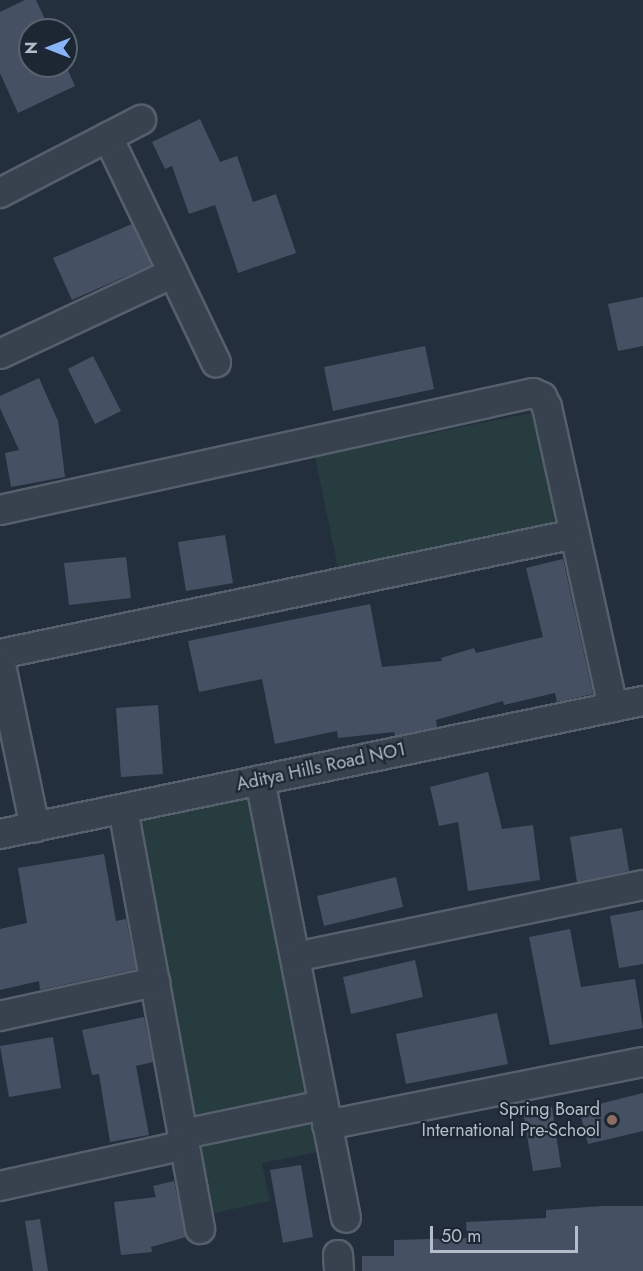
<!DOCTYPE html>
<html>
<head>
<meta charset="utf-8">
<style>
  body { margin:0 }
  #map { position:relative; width:643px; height:1271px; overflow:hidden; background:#242f3e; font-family:Jost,sans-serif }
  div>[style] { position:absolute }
  .green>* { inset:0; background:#263c3f }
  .building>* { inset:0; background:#455162 }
  .roads { filter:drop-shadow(2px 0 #565f6c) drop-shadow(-2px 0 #565f6c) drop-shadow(0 2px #565f6c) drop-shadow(0 -2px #565f6c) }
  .minor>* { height:28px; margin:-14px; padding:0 14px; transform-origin:14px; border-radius:14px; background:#38414e }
  .dots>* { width:16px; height:16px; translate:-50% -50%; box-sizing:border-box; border:3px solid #1d2633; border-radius:50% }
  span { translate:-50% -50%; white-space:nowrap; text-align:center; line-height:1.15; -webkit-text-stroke:4.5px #1d2633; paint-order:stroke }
  .street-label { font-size:18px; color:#b4bcc9 }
  .poi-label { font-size:18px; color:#b4bcc9 }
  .right { translate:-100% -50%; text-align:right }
  .north { position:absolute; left:18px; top:18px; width:60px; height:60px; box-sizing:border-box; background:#1d2633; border:2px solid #59626f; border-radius:50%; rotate:270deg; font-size:16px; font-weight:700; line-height:24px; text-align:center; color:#b4bcc9 }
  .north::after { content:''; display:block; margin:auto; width:21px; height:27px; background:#8ab4f8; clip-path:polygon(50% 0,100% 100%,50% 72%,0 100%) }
  .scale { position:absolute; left:430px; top:1226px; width:148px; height:27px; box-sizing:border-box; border:3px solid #b4bcc9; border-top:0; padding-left:8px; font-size:18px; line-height:21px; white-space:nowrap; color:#b4bcc9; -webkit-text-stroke:4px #1d2633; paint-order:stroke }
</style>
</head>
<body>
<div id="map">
  <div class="green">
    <div style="clip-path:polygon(536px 412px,559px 527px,339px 573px,315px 457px)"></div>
    <div style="clip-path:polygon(255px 792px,327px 1150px,262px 1163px,270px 1201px,214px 1213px,133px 817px)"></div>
  </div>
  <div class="building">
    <div style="clip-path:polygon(25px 0,36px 0,50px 30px,30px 30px,30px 66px,66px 66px,75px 86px,18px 113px,0 73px,0 12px)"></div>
    <div style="clip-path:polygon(200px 119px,220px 162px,237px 156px,253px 202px,276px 194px,296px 253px,238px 273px,215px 205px,189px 214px,172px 166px,165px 169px,152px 142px)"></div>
    <div style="clip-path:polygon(132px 224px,151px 265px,72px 300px,53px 258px)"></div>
    <div style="clip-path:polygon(643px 297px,643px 346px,618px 351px,608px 304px)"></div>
    <div style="clip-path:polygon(425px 346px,434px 389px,333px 411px,324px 367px)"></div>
    <div style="clip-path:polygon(93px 356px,121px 411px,95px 424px,68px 369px)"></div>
    <div style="clip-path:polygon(39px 378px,58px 421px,65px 477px,11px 487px,5px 453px,19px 450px,0 408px,0 396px)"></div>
    <div style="clip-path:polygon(225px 535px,233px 583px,186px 591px,178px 542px)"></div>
    <div style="clip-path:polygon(126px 557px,131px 598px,69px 605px,64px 563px)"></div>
    <div style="clip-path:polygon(563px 559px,593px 694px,557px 702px,555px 693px,504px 705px,503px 701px,436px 720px,437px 727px,395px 736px,394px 732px,338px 738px,337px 731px,275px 744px,262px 679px,199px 692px,188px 641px,370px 604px,382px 667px,442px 661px,441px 658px,474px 648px,476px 653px,543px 637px,526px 568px)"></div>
    <div style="clip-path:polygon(158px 705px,163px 774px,121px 777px,116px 708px)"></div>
    <div style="clip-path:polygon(488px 772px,502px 829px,533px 825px,540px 880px,468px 891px,458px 822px,439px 826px,430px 787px)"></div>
    <div style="clip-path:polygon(622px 828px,629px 871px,577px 882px,570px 837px)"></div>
    <div style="clip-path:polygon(104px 854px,116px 921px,126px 919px,136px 969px,40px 990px,39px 981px,0 990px,0 929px,27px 923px,18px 868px)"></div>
    <div style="clip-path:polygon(396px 877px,403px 907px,324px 926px,317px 896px)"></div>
    <div style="clip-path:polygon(643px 910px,643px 964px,619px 968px,610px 916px)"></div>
    <div style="clip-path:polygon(570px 929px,581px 987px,635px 979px,643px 1028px,550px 1045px,529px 937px)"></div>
    <div style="clip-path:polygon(415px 960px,423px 997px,351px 1014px,343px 977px)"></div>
    <div style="clip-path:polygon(497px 1013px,508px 1064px,406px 1084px,396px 1034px)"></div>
    <div style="clip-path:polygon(144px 1017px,153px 1062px,136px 1066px,149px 1135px,110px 1142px,99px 1074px,92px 1075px,82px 1030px)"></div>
    <div style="clip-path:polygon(53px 1037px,61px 1088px,9px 1097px,0 1046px)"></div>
    <div style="clip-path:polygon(643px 1093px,643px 1131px,588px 1144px,579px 1109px)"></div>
    <div style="clip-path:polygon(552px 1107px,561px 1167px,533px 1171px,523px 1112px)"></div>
    <div style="clip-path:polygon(301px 1165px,313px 1237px,283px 1243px,270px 1170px)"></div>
    <div style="clip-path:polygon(174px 1181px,186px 1237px,151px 1247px,152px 1252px,121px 1255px,114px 1202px,156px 1197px,153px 1186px)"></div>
    <div style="clip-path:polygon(603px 1206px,643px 1206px,643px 1271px,362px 1271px,362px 1256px,394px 1256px,394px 1240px,467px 1238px,466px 1222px,546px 1218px,546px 1210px)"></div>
    <div style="clip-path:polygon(40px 1219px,48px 1271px,33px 1271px,25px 1221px)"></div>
  </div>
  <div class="roads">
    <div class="minor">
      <div style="left:108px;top:137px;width:250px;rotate:64.4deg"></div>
      <div style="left:0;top:193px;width:159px;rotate:-27.4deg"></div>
      <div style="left:0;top:354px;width:191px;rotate:-25.1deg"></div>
      <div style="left:0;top:510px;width:546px;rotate:-12.38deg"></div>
      <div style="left:533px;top:393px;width:10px;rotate:24deg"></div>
      <div style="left:542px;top:397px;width:11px;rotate:63deg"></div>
      <div style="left:547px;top:407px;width:307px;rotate:77.6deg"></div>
      <div style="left:0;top:654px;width:587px;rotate:-11.79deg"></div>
      <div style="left:0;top:660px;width:171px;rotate:78.2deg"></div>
      <div style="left:260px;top:780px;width:446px;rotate:78.9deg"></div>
      <div style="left:123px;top:809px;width:427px;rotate:79.6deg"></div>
      <div style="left:0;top:834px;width:657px;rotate:-11.69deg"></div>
      <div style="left:295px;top:957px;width:355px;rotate:-11.7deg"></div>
      <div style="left:0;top:1016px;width:159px;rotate:-12.4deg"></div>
      <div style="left:327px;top:1125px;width:322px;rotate:-11.3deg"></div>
      <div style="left:184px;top:1134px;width:142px;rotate:-11.8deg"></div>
      <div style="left:0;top:1186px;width:189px;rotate:-12.5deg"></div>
      <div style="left:338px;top:1255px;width:16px;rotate:86deg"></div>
    </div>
  </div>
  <div class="dots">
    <div style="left:612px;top:1120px;background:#8d6e63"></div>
  </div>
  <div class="street-label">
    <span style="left:321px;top:767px;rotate:-12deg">Aditya Hills Road NO1</span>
  </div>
  <div class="poi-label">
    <span class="right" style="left:600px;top:1120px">Spring Board<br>International Pre-School</span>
  </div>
  <div class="north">N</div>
  <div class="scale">50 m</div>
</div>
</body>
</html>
